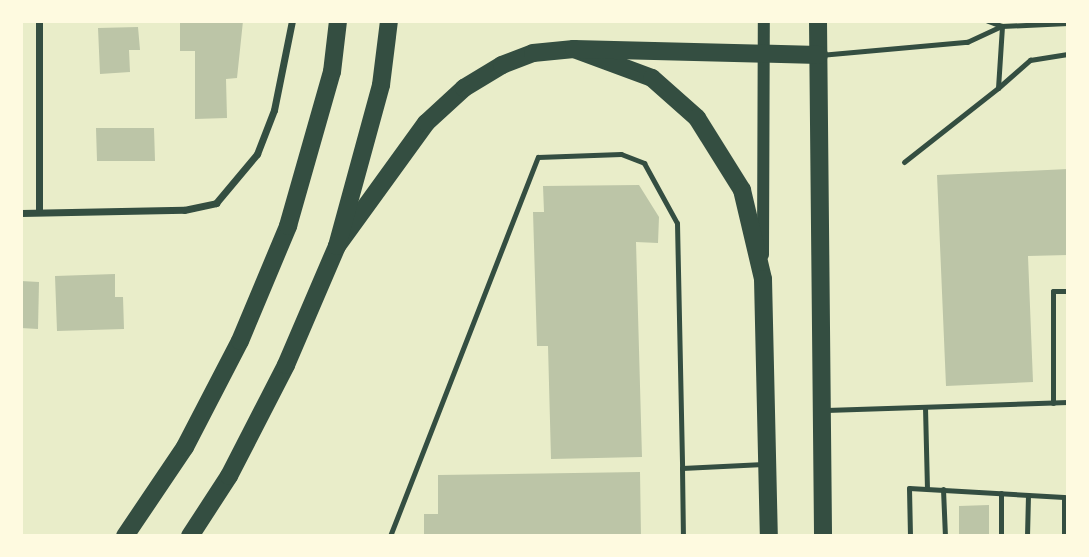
<!DOCTYPE html>
<html>
<head>
<meta charset="utf-8">
<style>
  body { margin:0 }
  #map { position:relative; width:1089px; height:557px; overflow:hidden; background:#e9edc9; font-family:"Archivo Narrow",sans-serif }
  div>[style] { position:absolute }
  .building>* { inset:0; background:#bcc5a7 }
  .service>* { height:5px; margin:-2.5px; padding:0 2.5px; transform-origin:2.5px; border-radius:2.5px; background:#344e41 }
  .minor>* { height:7px; margin:-3.5px; padding:0 3.5px; transform-origin:3.5px; border-radius:3.5px; background:#344e41 }
  .tertiary>* { height:12px; margin:-6px; padding:0 6px; transform-origin:6px; border-radius:6px; background:#344e41 }
  .primary>* { height:18px; margin:-9px; padding:0 9px; transform-origin:9px; border-radius:9px; background:#344e41 }
  span { translate:-50% -50%; white-space:nowrap; text-align:center; line-height:1.15; -webkit-text-stroke:7px #fefae0; paint-order:stroke }
  .frame { position:absolute; inset:0; border:23px solid #fefae0; pointer-events:none }
</style>
</head>
<body>
<div id="map">
  <div class="building">
    <div style="clip-path:polygon(180px 21px,243px 21px,237px 78px,226px 79px,227px 118px,195px 119px,195px 51px,180px 51px)"></div>
    <div style="clip-path:polygon(138px 27px,140px 50px,129px 50px,130px 72px,100px 74px,98px 28px)"></div>
    <div style="clip-path:polygon(96px 128px,154px 128px,155px 161px,97px 161px)"></div>
    <div style="clip-path:polygon(1068px 169px,1068px 255px,1028px 256px,1033px 382px,946px 386px,937px 175px)"></div>
    <div style="clip-path:polygon(639px 185px,659px 217px,658px 243px,636px 242px,642px 457px,551px 459px,548px 346px,537px 346px,533px 212px,544px 212px,543px 186px)"></div>
    <div style="clip-path:polygon(115px 274px,115px 297px,123px 297px,124px 329px,57px 331px,55px 276px)"></div>
    <div style="clip-path:polygon(21px 281px,39px 282px,38px 329px,21px 328px)"></div>
    <div style="clip-path:polygon(640px 472px,641px 536px,424px 536px,424px 514px,438px 514px,438px 475px)"></div>
    <div style="clip-path:polygon(989px 505px,989px 536px,959px 536px,959px 506px)"></div>
  </div>
  <div class="service">
    <div style="left:988px;top:21px;width:15px;rotate:20deg"></div>
    <div style="left:1002px;top:26px;width:66px;rotate:-2.6deg"></div>
    <div style="left:820px;top:55px;width:148px;rotate:-5.1deg"></div>
    <div style="left:967px;top:42px;width:38px;rotate:-25deg"></div>
    <div style="left:998px;top:88px;width:43px;rotate:-41.2deg"></div>
    <div style="left:1030px;top:60px;width:38px;rotate:-9deg"></div>
    <div style="left:904px;top:162px;width:120px;rotate:-38.2deg"></div>
    <div style="left:998px;top:88px;width:62px;rotate:-86.3deg"></div>
    <div style="left:1053px;top:403px;width:112px;rotate:-90deg"></div>
    <div style="left:1053px;top:291px;width:15px"></div>
    <div style="left:925px;top:407px;width:81px;rotate:88.6deg"></div>
    <div style="left:826px;top:410px;width:242px;rotate:-1.9deg"></div>
    <div style="left:682px;top:468px;width:68px;rotate:89.2deg"></div>
    <div style="left:943px;top:489px;width:47px;rotate:87.6deg"></div>
    <div style="left:1001px;top:493px;width:43px;rotate:90deg"></div>
    <div style="left:390px;top:536px;width:407px;rotate:-68.7deg"></div>
    <div style="left:538px;top:157px;width:83px;rotate:-2.1deg"></div>
    <div style="left:621px;top:154px;width:25px;rotate:21deg"></div>
    <div style="left:644px;top:163px;width:68px;rotate:61.2deg"></div>
    <div style="left:677px;top:223px;width:245px;rotate:88.8deg"></div>
    <div style="left:682px;top:468px;width:83px;rotate:-2.8deg"></div>
    <div style="left:910px;top:536px;width:48px;rotate:-91.2deg"></div>
    <div style="left:909px;top:488px;width:155px;rotate:3.3deg"></div>
    <div style="left:1064px;top:497px;width:39px;rotate:90deg"></div>
    <div style="left:1027px;top:536px;width:41px;rotate:-88.6deg"></div>
  </div>
  <div class="minor">
    <div style="left:39px;top:21px;width:191px;rotate:90deg"></div>
    <div style="left:21px;top:213px;width:163px;rotate:-1.1deg"></div>
    <div style="left:184px;top:210px;width:33px;rotate:-12deg"></div>
    <div style="left:216px;top:203px;width:64px;rotate:-50.1deg"></div>
    <div style="left:257px;top:154px;width:47px;rotate:-68.9deg"></div>
    <div style="left:274px;top:110px;width:91px;rotate:-78.6deg"></div>
  </div>
  <div class="tertiary">
    <div style="left:763px;top:255px;width:234px;rotate:-89.8deg"></div>
  </div>
  <div class="primary">
    <div style="left:818px;top:21px;width:515px;rotate:89.44deg"></div>
    <div style="left:574px;top:49px;width:83px;rotate:20.4deg"></div>
    <div style="left:652px;top:78px;width:60px;rotate:41.6deg"></div>
    <div style="left:697px;top:118px;width:85px;rotate:58deg"></div>
    <div style="left:742px;top:190px;width:91px;rotate:76.7deg"></div>
    <div style="left:763px;top:279px;width:257px;rotate:88.7deg"></div>
    <div style="left:337px;top:246px;width:152px;rotate:-54.1deg"></div>
    <div style="left:426px;top:123px;width:52px;rotate:-42.6deg"></div>
    <div style="left:464px;top:88px;width:44px;rotate:-31.2deg"></div>
    <div style="left:502px;top:65px;width:33px;rotate:-21deg"></div>
    <div style="left:533px;top:53px;width:41px;rotate:-5.6deg"></div>
    <div style="left:574px;top:49px;width:245px;rotate:1.4deg"></div>
    <div style="left:125px;top:536px;width:107px;rotate:-56deg"></div>
    <div style="left:185px;top:447px;width:119px;rotate:-62.6deg"></div>
    <div style="left:240px;top:341px;width:125px;rotate:-67.3deg"></div>
    <div style="left:288px;top:226px;width:160px;rotate:-74.1deg"></div>
    <div style="left:332px;top:72px;width:51px;rotate:-83.3deg"></div>
    <div style="left:190px;top:536px;width:72px;rotate:-57deg"></div>
    <div style="left:229px;top:476px;width:125px;rotate:-62.8deg"></div>
    <div style="left:286px;top:365px;width:129px;rotate:-66.8deg"></div>
    <div style="left:337px;top:246px;width:167px;rotate:-74.7deg"></div>
    <div style="left:381px;top:85px;width:64px;rotate:-82.9deg"></div>
  </div>
  <div class="frame"></div>
</div>
</body>
</html>
